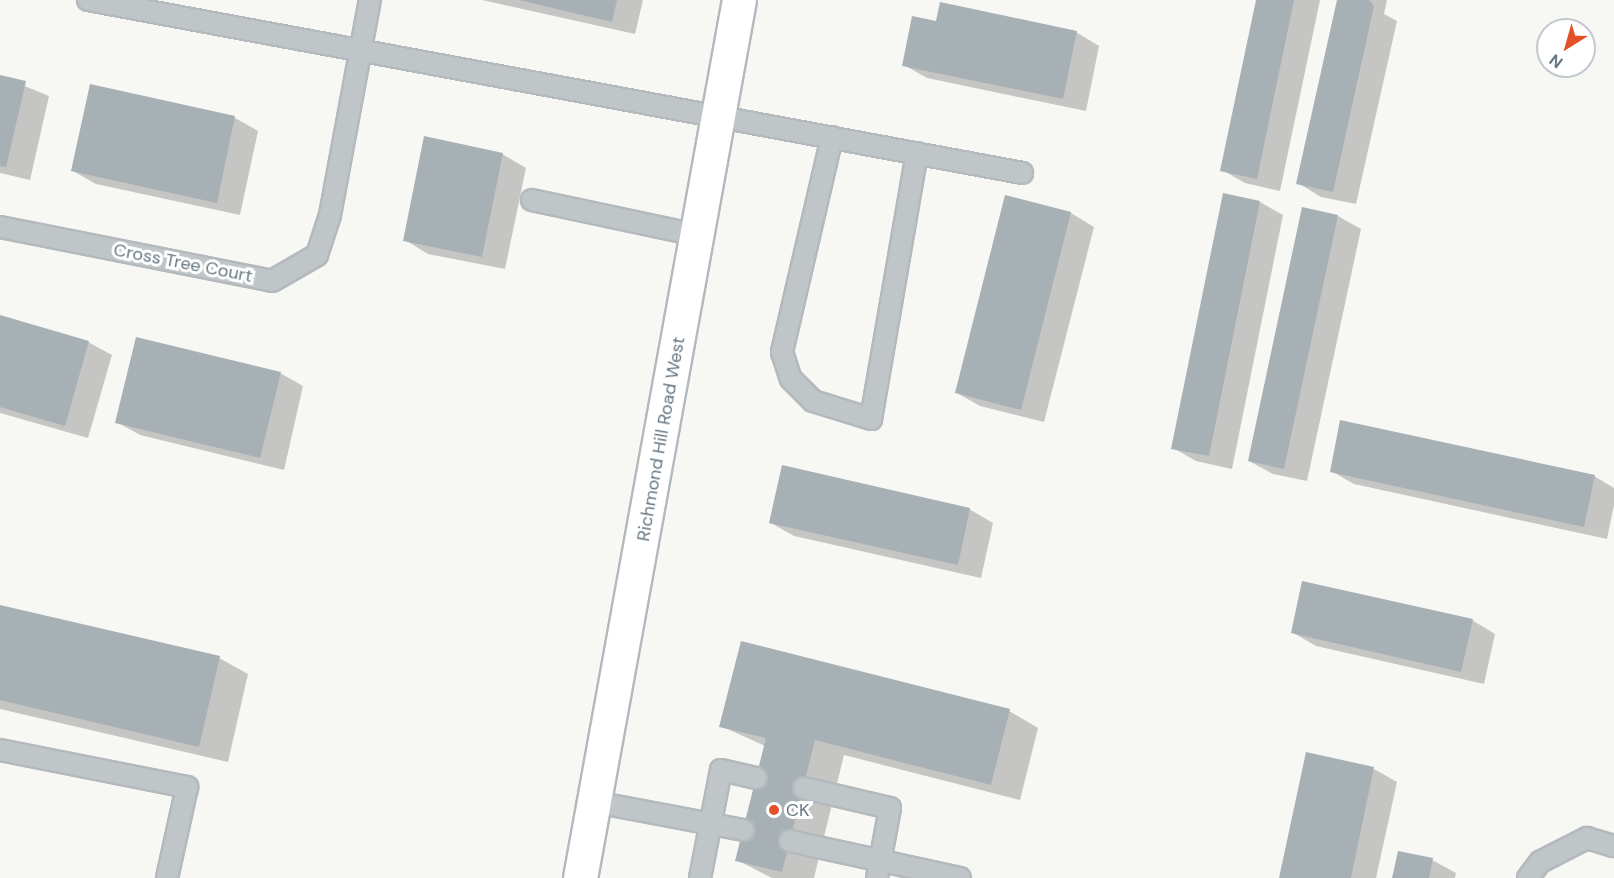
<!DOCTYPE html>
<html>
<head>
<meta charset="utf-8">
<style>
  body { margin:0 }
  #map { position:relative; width:1614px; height:878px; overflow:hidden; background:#f7f7f4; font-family:"DM Sans",sans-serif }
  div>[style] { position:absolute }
  .shadow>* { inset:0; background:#0003 }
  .building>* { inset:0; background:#a7b0b5 }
  .roads { filter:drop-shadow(2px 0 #b3b9bd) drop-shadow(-2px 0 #b3b9bd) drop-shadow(0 2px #b3b9bd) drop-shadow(0 -2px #b3b9bd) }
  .lane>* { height:20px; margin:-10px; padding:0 10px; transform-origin:10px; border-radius:10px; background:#c0c5c8 }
  .secondary>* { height:33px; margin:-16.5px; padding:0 16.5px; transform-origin:16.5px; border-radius:16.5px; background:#fff }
  .dots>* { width:16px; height:16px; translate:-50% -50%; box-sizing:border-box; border:3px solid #fff; border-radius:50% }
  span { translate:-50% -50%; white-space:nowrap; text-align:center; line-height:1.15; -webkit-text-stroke:6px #fff; paint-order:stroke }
  .street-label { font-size:18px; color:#667885 }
  .poi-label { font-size:18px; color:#667885 }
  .left { translate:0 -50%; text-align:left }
  .north { position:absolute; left:1536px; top:18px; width:60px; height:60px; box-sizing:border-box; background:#fff; border:2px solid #c2c9ce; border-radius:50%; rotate:217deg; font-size:16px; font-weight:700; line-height:24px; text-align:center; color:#667885 }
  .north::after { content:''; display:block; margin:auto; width:21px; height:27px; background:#e35129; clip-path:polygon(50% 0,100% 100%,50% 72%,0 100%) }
</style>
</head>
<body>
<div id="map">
  <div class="shadow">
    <div style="clip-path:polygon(482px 0,643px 0,635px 34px)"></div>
    <div style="clip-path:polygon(1257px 0,1320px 0,1280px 191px,1245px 183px,1222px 170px)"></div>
    <div style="clip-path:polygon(1339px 0,1387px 0,1384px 14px,1397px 21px,1356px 204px,1321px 197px,1298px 183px)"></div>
    <div style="clip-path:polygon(937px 23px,1076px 32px,1099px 46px,1086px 111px,927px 78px,904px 65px)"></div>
    <div style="clip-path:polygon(0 76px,49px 96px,30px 180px,0 173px)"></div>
    <div style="clip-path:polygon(91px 86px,235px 118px,258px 131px,240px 215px,96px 184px,73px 171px)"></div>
    <div style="clip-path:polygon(502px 154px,526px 168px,505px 269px,428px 254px,405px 240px)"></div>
    <div style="clip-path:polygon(1006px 197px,1071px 213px,1094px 227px,1044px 422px,980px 406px,957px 393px)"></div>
    <div style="clip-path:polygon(1260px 202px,1283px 215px,1232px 469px,1196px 461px,1173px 448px)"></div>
    <div style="clip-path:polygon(1338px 216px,1361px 229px,1307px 481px,1273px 474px,1249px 461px)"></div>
    <div style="clip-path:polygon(0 317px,88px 342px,112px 355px,88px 438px,0 413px)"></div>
    <div style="clip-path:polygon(280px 373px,303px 386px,284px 470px,140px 435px,117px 422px)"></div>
    <div style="clip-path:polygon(1331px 471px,1594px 476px,1614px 488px,1614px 505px,1607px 539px,1354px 484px)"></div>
    <div style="clip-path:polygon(969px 509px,993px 523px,981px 578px,794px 536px,771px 523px)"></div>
    <div style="clip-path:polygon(0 606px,219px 658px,248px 674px,228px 762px,0 709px)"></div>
    <div style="clip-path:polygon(1472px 620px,1495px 634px,1484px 684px,1316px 646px,1292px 632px)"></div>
    <div style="clip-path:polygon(1009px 711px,1038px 728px,1020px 800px,844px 755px,814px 878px,772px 878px,737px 860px,765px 746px,721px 726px)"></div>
    <div style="clip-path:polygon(1374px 769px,1397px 782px,1376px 878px,1281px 878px)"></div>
    <div style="clip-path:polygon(1432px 860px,1456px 873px,1455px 878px,1393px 878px)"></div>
  </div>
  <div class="building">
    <div style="clip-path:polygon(519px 0,617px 0,612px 22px)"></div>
    <div style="clip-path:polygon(1256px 0,1294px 0,1257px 179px,1220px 171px)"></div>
    <div style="clip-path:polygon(1337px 0,1369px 0,1374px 6px,1333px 192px,1296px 184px)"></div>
    <div style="clip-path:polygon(940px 2px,1077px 31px,1063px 99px,902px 66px,912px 16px,936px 21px)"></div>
    <div style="clip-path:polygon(0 75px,26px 81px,6px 167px,0 166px)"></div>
    <div style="clip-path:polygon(90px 84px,235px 116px,217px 203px,71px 171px)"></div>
    <div style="clip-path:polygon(424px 136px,503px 153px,482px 257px,403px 241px)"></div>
    <div style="clip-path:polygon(1223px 193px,1260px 201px,1209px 456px,1171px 449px)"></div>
    <div style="clip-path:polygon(1005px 195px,1071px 212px,1021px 410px,955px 393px)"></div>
    <div style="clip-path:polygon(1302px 207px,1338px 215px,1284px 469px,1248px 461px)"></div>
    <div style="clip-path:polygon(0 315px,89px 341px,65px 426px,0 407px)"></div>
    <div style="clip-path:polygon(136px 337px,281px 372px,260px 458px,115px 423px)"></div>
    <div style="clip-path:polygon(1340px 420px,1595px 475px,1584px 527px,1330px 472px)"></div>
    <div style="clip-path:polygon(782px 465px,970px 508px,958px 565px,769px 523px)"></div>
    <div style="clip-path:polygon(1302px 581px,1473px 619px,1461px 672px,1291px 633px)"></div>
    <div style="clip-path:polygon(0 605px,220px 656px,199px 747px,0 700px)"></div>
    <div style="clip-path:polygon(741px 641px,1010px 709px,991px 785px,815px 740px,782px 872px,735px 861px,766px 738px,719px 727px)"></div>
    <div style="clip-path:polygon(1306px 752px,1374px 767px,1351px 878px,1279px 878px)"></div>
    <div style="clip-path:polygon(1398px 851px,1433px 858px,1429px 878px,1392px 878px)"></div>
  </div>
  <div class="roads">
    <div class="lane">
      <div style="left:88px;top:0;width:950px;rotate:10.49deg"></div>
      <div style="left:832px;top:137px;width:221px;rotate:103.1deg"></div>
      <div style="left:782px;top:352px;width:28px;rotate:72deg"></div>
      <div style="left:791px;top:379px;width:31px;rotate:45deg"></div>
      <div style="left:813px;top:401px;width:61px;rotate:17.2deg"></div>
      <div style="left:871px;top:419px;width:270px;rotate:-80.2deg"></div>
      <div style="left:532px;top:200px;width:169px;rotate:12deg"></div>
      <div style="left:0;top:227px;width:277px;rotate:11.2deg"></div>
      <div style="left:272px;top:281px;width:52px;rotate:-30deg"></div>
      <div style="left:317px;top:255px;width:42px;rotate:-72deg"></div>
      <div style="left:330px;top:215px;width:219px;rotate:-79.5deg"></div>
      <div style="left:0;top:750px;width:191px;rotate:11.2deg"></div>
      <div style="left:187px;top:787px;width:93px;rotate:102.4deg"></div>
      <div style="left:804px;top:788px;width:88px;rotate:13.1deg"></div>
      <div style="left:890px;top:808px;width:71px;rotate:100.5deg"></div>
      <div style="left:595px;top:802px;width:151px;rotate:10.7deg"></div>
      <div style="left:790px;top:841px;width:174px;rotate:12.3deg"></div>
      <div style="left:700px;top:878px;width:110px;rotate:-79deg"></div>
      <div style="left:721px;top:770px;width:36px;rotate:13deg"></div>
      <div style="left:1528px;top:878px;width:20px;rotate:-53deg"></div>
      <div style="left:1540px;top:862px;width:53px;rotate:-27.1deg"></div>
      <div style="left:1587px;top:838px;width:28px;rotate:17deg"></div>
    </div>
    <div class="secondary">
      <div style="left:580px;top:878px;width:892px;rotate:-79.74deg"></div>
    </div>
  </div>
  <div class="dots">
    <div style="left:774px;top:810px;background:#e35129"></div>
  </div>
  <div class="street-label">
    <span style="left:183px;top:263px;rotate:11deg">Cross Tree Court</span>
    <span style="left:661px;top:439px;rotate:-80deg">Richmond Hill Road West</span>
  </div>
  <div class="poi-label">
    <span class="left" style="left:786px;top:810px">CK</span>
  </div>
  <div class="north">N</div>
</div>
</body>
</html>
